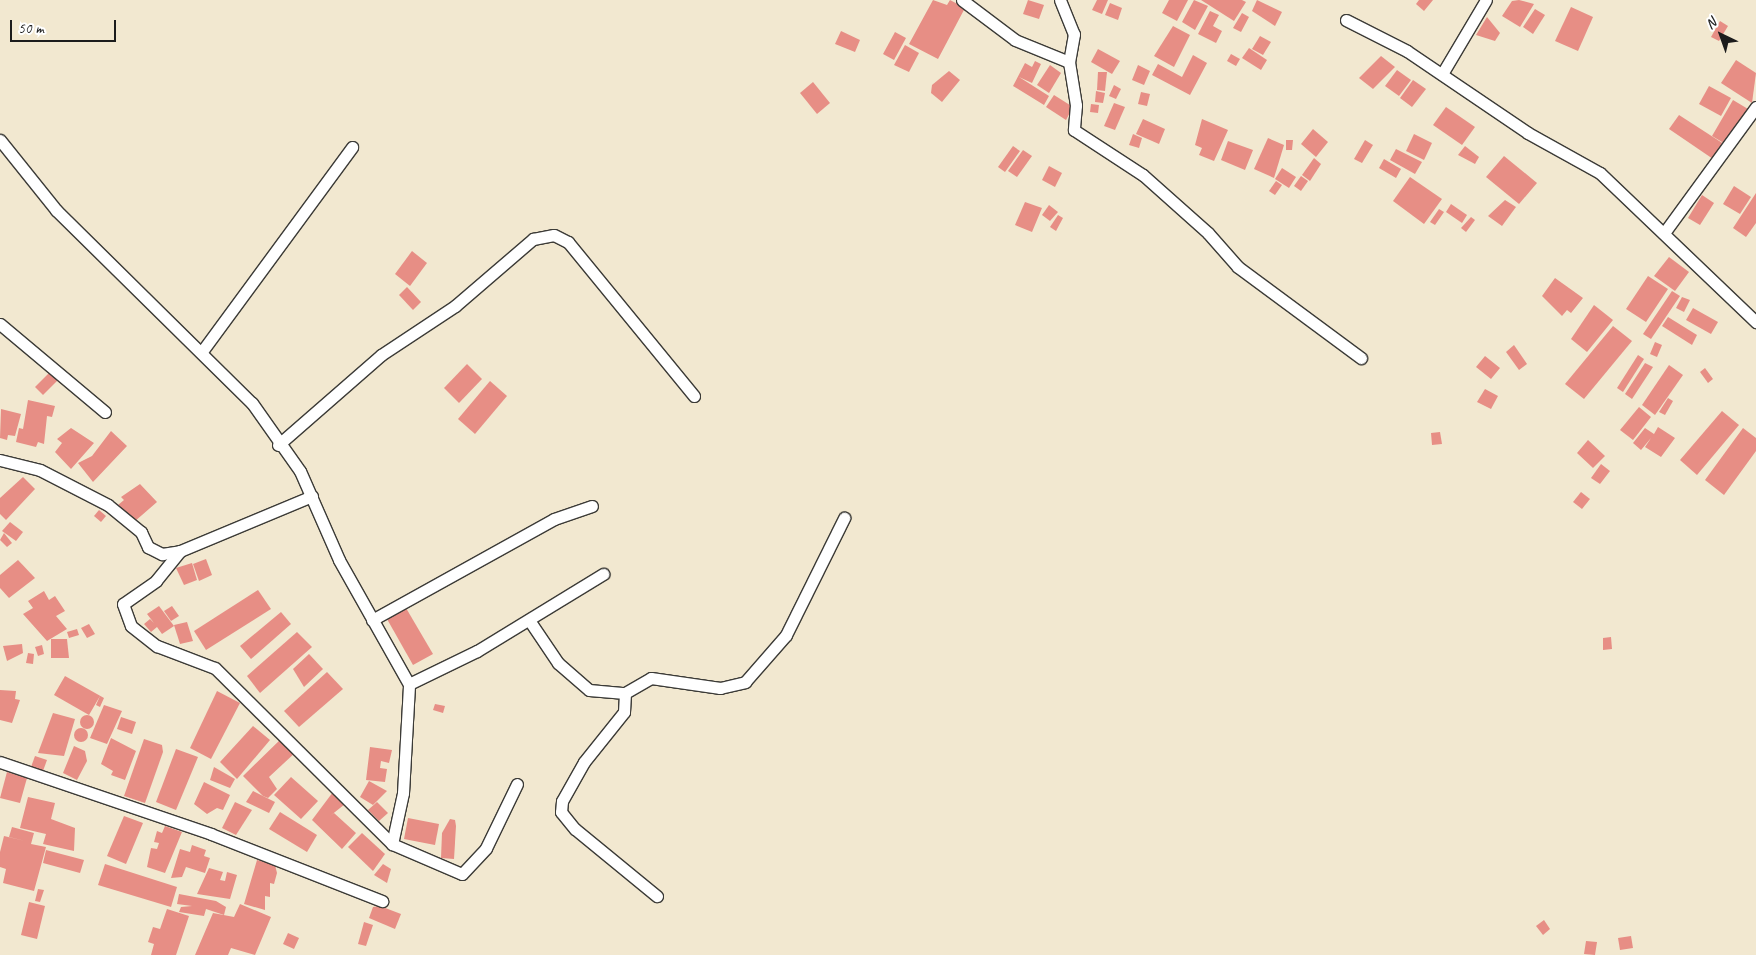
<!DOCTYPE html>
<html>
<head>
<meta charset="utf-8">
<style>
  body { margin:0 }
  #map { position:relative; width:1756px; height:955px; overflow:hidden; background:#f2e8d0; font-family:Caveat,sans-serif }
  div>[style] { position:absolute }
  .building>* { inset:0; background:#e78e85 }
  .round { border-radius:50% }
  .roads { filter:drop-shadow(1px 0 #3c3b37) drop-shadow(-1px 0 #3c3b37) drop-shadow(0 1px #3c3b37) drop-shadow(0 -1px #3c3b37) }
  .street>* { height:11px; margin:-5.5px; padding:0 5.5px; transform-origin:5.5px; border-radius:5.5px; background:#fff }
  span { translate:-50% -50%; white-space:nowrap; text-align:center; line-height:1.15; -webkit-text-stroke:4px #fff; paint-order:stroke }
  .north { position:absolute; left:1696px; top:10px; width:50px; height:50px; -webkit-text-stroke:4px #fff; paint-order:stroke; rotate:318deg; font-size:14px; font-weight:700; line-height:20px; text-align:center; color:#1c1c1c }
  .north::after { content:''; display:block; margin:auto; width:18px; height:22px; background:#1c1c1c; clip-path:polygon(50% 0,100% 100%,50% 72%,0 100%) }
  .scale { position:absolute; left:10px; top:20px; width:106px; height:22px; box-sizing:border-box; border:2px solid #1c1c1c; border-top:0; padding-left:6px; font-size:15px; line-height:18px; white-space:nowrap; color:#1c1c1c; -webkit-text-stroke:4px #fff; paint-order:stroke }
</style>
</head>
<body>
<div id="map">
  <div class="building">
    <div style="clip-path:polygon(933px 0,947px 5px,950px 0,965px 8px,938px 59px,909px 44px)"></div>
    <div style="clip-path:polygon(1028px 0,1044px 5px,1039px 19px,1023px 14px)"></div>
    <div style="clip-path:polygon(1097px 0,1108px 0,1102px 14px,1092px 10px)"></div>
    <div style="clip-path:polygon(1169px 0,1188px 0,1177px 21px,1162px 13px)"></div>
    <div style="clip-path:polygon(1194px 0,1208px 6px,1195px 30px,1182px 22px)"></div>
    <div style="clip-path:polygon(1201px 0,1242px 0,1246px 2px,1234px 21px)"></div>
    <div style="clip-path:polygon(1257px 0,1282px 12px,1275px 26px,1252px 11px)"></div>
    <div style="clip-path:polygon(1419px 0,1433px 0,1424px 11px,1416px 4px)"></div>
    <div style="clip-path:polygon(1519px 0,1534px 4px,1520px 27px,1502px 16px,1512px 1px)"></div>
    <div style="clip-path:polygon(1110px 3px,1122px 8px,1118px 20px,1105px 15px)"></div>
    <div style="clip-path:polygon(1571px 7px,1593px 17px,1578px 51px,1555px 41px)"></div>
    <div style="clip-path:polygon(1535px 9px,1545px 15px,1533px 34px,1523px 27px)"></div>
    <div style="clip-path:polygon(1210px 11px,1219px 15px,1213px 26px,1222px 31px,1216px 43px,1198px 34px)"></div>
    <div style="clip-path:polygon(1242px 13px,1249px 17px,1241px 32px,1233px 28px)"></div>
    <div style="clip-path:polygon(1487px 17px,1500px 33px,1495px 41px,1476px 35px)"></div>
    <div style="clip-path:polygon(1720px 21px,1728px 26px,1719px 41px,1711px 37px)"></div>
    <div style="clip-path:polygon(1173px 26px,1190px 35px,1174px 67px,1154px 56px)"></div>
    <div style="clip-path:polygon(841px 31px,860px 40px,855px 52px,835px 44px)"></div>
    <div style="clip-path:polygon(895px 32px,906px 38px,894px 60px,883px 54px)"></div>
    <div style="clip-path:polygon(1260px 36px,1271px 42px,1263px 55px,1252px 49px)"></div>
    <div style="clip-path:polygon(905px 45px,919px 53px,909px 72px,894px 65px)"></div>
    <div style="clip-path:polygon(1249px 48px,1267px 60px,1261px 70px,1242px 58px)"></div>
    <div style="clip-path:polygon(1098px 49px,1120px 61px,1112px 74px,1091px 62px)"></div>
    <div style="clip-path:polygon(1231px 54px,1240px 59px,1236px 66px,1227px 61px)"></div>
    <div style="clip-path:polygon(1193px 55px,1207px 63px,1190px 95px,1152px 75px,1158px 64px,1182px 77px)"></div>
    <div style="clip-path:polygon(1381px 56px,1395px 67px,1373px 89px,1359px 78px)"></div>
    <div style="clip-path:polygon(1736px 60px,1756px 73px,1752px 103px,1721px 83px)"></div>
    <div style="clip-path:polygon(1035px 61px,1041px 64px,1032px 83px,1019px 77px,1049px 96px,1044px 105px,1013px 86px,1025px 63px,1032px 67px)"></div>
    <div style="clip-path:polygon(1050px 65px,1061px 73px,1049px 93px,1037px 85px)"></div>
    <div style="clip-path:polygon(1138px 65px,1150px 71px,1144px 85px,1132px 80px)"></div>
    <div style="clip-path:polygon(1397px 70px,1411px 80px,1399px 96px,1385px 86px)"></div>
    <div style="clip-path:polygon(949px 71px,960px 80px,942px 102px,931px 93px,932px 85px)"></div>
    <div style="clip-path:polygon(1098px 72px,1107px 72px,1105px 91px,1097px 90px)"></div>
    <div style="clip-path:polygon(1413px 80px,1426px 89px,1412px 107px,1400px 98px)"></div>
    <div style="clip-path:polygon(813px 82px,830px 103px,817px 114px,800px 93px)"></div>
    <div style="clip-path:polygon(1114px 85px,1121px 89px,1116px 99px,1109px 96px)"></div>
    <div style="clip-path:polygon(1709px 86px,1731px 98px,1721px 116px,1699px 104px)"></div>
    <div style="clip-path:polygon(1096px 91px,1105px 93px,1103px 103px,1095px 102px)"></div>
    <div style="clip-path:polygon(1141px 92px,1150px 94px,1147px 106px,1138px 104px)"></div>
    <div style="clip-path:polygon(1054px 95px,1073px 107px,1066px 120px,1046px 107px)"></div>
    <div style="clip-path:polygon(1733px 100px,1748px 109px,1727px 145px,1712px 136px)"></div>
    <div style="clip-path:polygon(1114px 103px,1125px 107px,1115px 130px,1104px 126px)"></div>
    <div style="clip-path:polygon(1091px 104px,1099px 105px,1098px 113px,1090px 112px)"></div>
    <div style="clip-path:polygon(1446px 107px,1475px 127px,1462px 145px,1433px 125px)"></div>
    <div style="clip-path:polygon(1679px 115px,1727px 146px,1716px 161px,1669px 129px)"></div>
    <div style="clip-path:polygon(1143px 119px,1165px 129px,1159px 144px,1136px 134px)"></div>
    <div style="clip-path:polygon(1202px 119px,1228px 130px,1214px 161px,1199px 155px,1202px 148px,1195px 145px)"></div>
    <div style="clip-path:polygon(1313px 129px,1328px 142px,1316px 157px,1301px 144px)"></div>
    <div style="clip-path:polygon(1133px 134px,1142px 138px,1139px 148px,1129px 145px)"></div>
    <div style="clip-path:polygon(1414px 134px,1432px 143px,1424px 160px,1406px 151px)"></div>
    <div style="clip-path:polygon(1268px 138px,1284px 145px,1274px 178px,1254px 169px)"></div>
    <div style="clip-path:polygon(1286px 140px,1293px 140px,1292px 150px,1286px 150px)"></div>
    <div style="clip-path:polygon(1365px 140px,1373px 145px,1362px 163px,1354px 159px)"></div>
    <div style="clip-path:polygon(1228px 141px,1253px 150px,1245px 170px,1221px 160px)"></div>
    <div style="clip-path:polygon(1013px 146px,1020px 151px,1005px 172px,998px 167px)"></div>
    <div style="clip-path:polygon(1465px 146px,1479px 157px,1475px 164px,1458px 155px)"></div>
    <div style="clip-path:polygon(1396px 149px,1422px 162px,1415px 174px,1390px 160px)"></div>
    <div style="clip-path:polygon(1023px 150px,1032px 156px,1017px 177px,1008px 171px)"></div>
    <div style="clip-path:polygon(1504px 156px,1537px 183px,1519px 204px,1486px 177px)"></div>
    <div style="clip-path:polygon(1314px 158px,1321px 164px,1310px 181px,1302px 175px)"></div>
    <div style="clip-path:polygon(1384px 159px,1401px 169px,1396px 178px,1379px 168px)"></div>
    <div style="clip-path:polygon(1049px 166px,1062px 173px,1055px 187px,1042px 180px)"></div>
    <div style="clip-path:polygon(1282px 168px,1296px 177px,1289px 188px,1275px 179px)"></div>
    <div style="clip-path:polygon(1301px 176px,1308px 181px,1301px 191px,1294px 186px)"></div>
    <div style="clip-path:polygon(1410px 177px,1442px 199px,1424px 224px,1393px 201px)"></div>
    <div style="clip-path:polygon(1276px 181px,1282px 185px,1275px 195px,1269px 191px)"></div>
    <div style="clip-path:polygon(1734px 186px,1751px 197px,1740px 214px,1723px 204px)"></div>
    <div style="clip-path:polygon(1756px 193px,1756px 223px,1746px 237px,1733px 228px)"></div>
    <div style="clip-path:polygon(1702px 195px,1714px 203px,1700px 225px,1688px 218px)"></div>
    <div style="clip-path:polygon(1505px 200px,1516px 207px,1502px 226px,1488px 216px)"></div>
    <div style="clip-path:polygon(1025px 202px,1042px 208px,1032px 232px,1015px 225px)"></div>
    <div style="clip-path:polygon(1451px 204px,1467px 215px,1462px 223px,1446px 212px)"></div>
    <div style="clip-path:polygon(1049px 205px,1058px 212px,1050px 221px,1042px 215px)"></div>
    <div style="clip-path:polygon(1439px 209px,1444px 212px,1435px 225px,1430px 222px)"></div>
    <div style="clip-path:polygon(1058px 215px,1063px 218px,1056px 231px,1050px 227px)"></div>
    <div style="clip-path:polygon(1471px 217px,1475px 220px,1466px 232px,1461px 228px)"></div>
    <div style="clip-path:polygon(412px 251px,427px 263px,410px 286px,395px 274px)"></div>
    <div style="clip-path:polygon(1669px 257px,1689px 272px,1675px 291px,1654px 276px)"></div>
    <div style="clip-path:polygon(1648px 276px,1668px 289px,1646px 322px,1626px 309px)"></div>
    <div style="clip-path:polygon(1555px 278px,1583px 298px,1571px 313px,1567px 310px,1562px 316px,1542px 296px)"></div>
    <div style="clip-path:polygon(407px 287px,421px 302px,413px 310px,399px 295px)"></div>
    <div style="clip-path:polygon(1672px 291px,1680px 296px,1651px 339px,1643px 334px)"></div>
    <div style="clip-path:polygon(1682px 297px,1690px 300px,1684px 312px,1676px 308px)"></div>
    <div style="clip-path:polygon(1594px 305px,1613px 320px,1587px 352px,1571px 339px)"></div>
    <div style="clip-path:polygon(1693px 308px,1718px 322px,1711px 334px,1686px 320px)"></div>
    <div style="clip-path:polygon(1668px 317px,1697px 335px,1692px 345px,1662px 326px)"></div>
    <div style="clip-path:polygon(1613px 326px,1632px 341px,1584px 399px,1565px 384px)"></div>
    <div style="clip-path:polygon(1655px 342px,1662px 345px,1657px 357px,1650px 354px)"></div>
    <div style="clip-path:polygon(1514px 345px,1527px 364px,1519px 370px,1506px 352px)"></div>
    <div style="clip-path:polygon(1638px 355px,1644px 359px,1623px 392px,1617px 388px)"></div>
    <div style="clip-path:polygon(1485px 356px,1500px 368px,1491px 379px,1476px 367px)"></div>
    <div style="clip-path:polygon(1645px 363px,1653px 367px,1632px 399px,1625px 394px)"></div>
    <div style="clip-path:polygon(467px 364px,482px 379px,459px 403px,444px 388px)"></div>
    <div style="clip-path:polygon(1669px 365px,1683px 375px,1655px 415px,1642px 405px)"></div>
    <div style="clip-path:polygon(1705px 368px,1713px 379px,1708px 383px,1700px 372px)"></div>
    <div style="clip-path:polygon(51px 371px,59px 379px,43px 395px,35px 387px)"></div>
    <div style="clip-path:polygon(490px 381px,507px 396px,475px 434px,458px 419px)"></div>
    <div style="clip-path:polygon(1485px 389px,1498px 396px,1491px 409px,1477px 402px)"></div>
    <div style="clip-path:polygon(1668px 398px,1673px 401px,1665px 415px,1659px 412px)"></div>
    <div style="clip-path:polygon(28px 400px,55px 406px,52px 417px,47px 416px,44px 444px,38px 442px,36px 447px,16px 442px,19px 428px,23px 429px)"></div>
    <div style="clip-path:polygon(1639px 407px,1651px 417px,1633px 440px,1620px 430px)"></div>
    <div style="clip-path:polygon(1px 409px,21px 414px,15px 436px,8px 435px,7px 440px,0 438px)"></div>
    <div style="clip-path:polygon(1722px 411px,1739px 425px,1697px 475px,1680px 460px)"></div>
    <div style="clip-path:polygon(1658px 427px,1675px 438px,1661px 457px,1645px 447px,1651px 438px,1641px 450px,1633px 443px,1645px 428px,1654px 434px)"></div>
    <div style="clip-path:polygon(71px 428px,94px 443px,71px 469px,55px 452px,62px 443px,57px 439px)"></div>
    <div style="clip-path:polygon(1743px 428px,1756px 438px,1756px 451px,1724px 495px,1705px 480px)"></div>
    <div style="clip-path:polygon(111px 431px,127px 446px,93px 482px,78px 463px,92px 456px)"></div>
    <div style="clip-path:polygon(1440px 432px,1442px 444px,1432px 445px,1431px 433px)"></div>
    <div style="clip-path:polygon(1588px 440px,1605px 456px,1593px 468px,1577px 453px)"></div>
    <div style="clip-path:polygon(1601px 464px,1610px 471px,1600px 484px,1591px 478px)"></div>
    <div style="clip-path:polygon(23px 477px,35px 489px,6px 520px,0 514px,0 498px)"></div>
    <div style="clip-path:polygon(140px 484px,157px 502px,134px 522px,118px 505px,124px 500px,121px 497px)"></div>
    <div style="clip-path:polygon(1581px 492px,1590px 499px,1582px 509px,1573px 502px)"></div>
    <div style="clip-path:polygon(99px 510px,106px 516px,101px 522px,94px 516px)"></div>
    <div style="clip-path:polygon(10px 522px,23px 532px,16px 541px,2px 531px)"></div>
    <div style="clip-path:polygon(4px 533px,12px 543px,7px 547px,0 540px)"></div>
    <div style="clip-path:polygon(206px 559px,212px 575px,199px 581px,193px 564px)"></div>
    <div style="clip-path:polygon(18px 560px,35px 578px,9px 598px,0 588px,0 575px)"></div>
    <div style="clip-path:polygon(192px 563px,197px 580px,184px 585px,176px 568px)"></div>
    <div style="clip-path:polygon(258px 590px,271px 609px,206px 650px,194px 631px)"></div>
    <div style="clip-path:polygon(44px 591px,49px 600px,55px 596px,65px 611px,56px 616px,67px 629px,47px 641px,23px 614px,33px 608px,28px 601px)"></div>
    <div style="clip-path:polygon(159px 606px,174px 626px,162px 634px,157px 627px,151px 632px,144px 624px,150px 619px,154px 623px,147px 614px)"></div>
    <div style="clip-path:polygon(172px 606px,179px 616px,171px 621px,164px 611px)"></div>
    <div style="clip-path:polygon(406px 608px,433px 654px,413px 665px,387px 619px)"></div>
    <div style="clip-path:polygon(281px 612px,291px 624px,251px 659px,240px 646px)"></div>
    <div style="clip-path:polygon(187px 622px,193px 641px,180px 644px,174px 625px)"></div>
    <div style="clip-path:polygon(89px 624px,95px 634px,87px 638px,81px 628px)"></div>
    <div style="clip-path:polygon(77px 629px,79px 635px,69px 638px,67px 632px)"></div>
    <div style="clip-path:polygon(297px 632px,312px 647px,260px 693px,247px 676px)"></div>
    <div style="clip-path:polygon(1611px 637px,1612px 649px,1603px 650px,1603px 638px)"></div>
    <div style="clip-path:polygon(51px 639px,67px 639px,69px 658px,51px 658px)"></div>
    <div style="clip-path:polygon(22px 644px,23px 653px,7px 661px,3px 646px)"></div>
    <div style="clip-path:polygon(42px 645px,44px 654px,38px 656px,35px 647px)"></div>
    <div style="clip-path:polygon(28px 653px,34px 654px,33px 664px,26px 663px)"></div>
    <div style="clip-path:polygon(309px 654px,323px 669px,304px 687px,293px 669px)"></div>
    <div style="clip-path:polygon(327px 672px,343px 689px,299px 727px,284px 711px)"></div>
    <div style="clip-path:polygon(65px 676px,104px 698px,100px 707px,96px 705px,100px 696px,89px 715px,54px 695px)"></div>
    <div style="clip-path:polygon(0 690px,16px 691px,15px 699px,20px 700px,12px 723px,0 720px)"></div>
    <div style="clip-path:polygon(217px 691px,240px 703px,211px 759px,190px 748px)"></div>
    <div style="clip-path:polygon(435px 704px,445px 706px,443px 713px,433px 710px)"></div>
    <div style="clip-path:polygon(104px 705px,122px 711px,107px 744px,90px 738px)"></div>
    <div style="clip-path:polygon(53px 713px,75px 719px,64px 756px,38px 753px)"></div>
    <div class="round" style="left:80px;top:715px;width:14px;height:14px"></div>
    <div style="clip-path:polygon(121px 717px,136px 722px,132px 734px,117px 729px)"></div>
    <div style="clip-path:polygon(253px 726px,270px 740px,237px 779px,220px 762px)"></div>
    <div class="round" style="left:74px;top:728px;width:14px;height:14px"></div>
    <div style="clip-path:polygon(284px 736px,297px 751px,269px 777px,277px 789px,268px 798px,263px 796px,243px 776px)"></div>
    <div style="clip-path:polygon(111px 738px,136px 751px,125px 780px,111px 775px,113px 771px,101px 764px)"></div>
    <div style="clip-path:polygon(144px 739px,162px 745px,163px 752px,145px 803px,124px 796px)"></div>
    <div style="clip-path:polygon(74px 746px,85px 751px,87px 761px,77px 780px,63px 773px)"></div>
    <div style="clip-path:polygon(370px 747px,392px 750px,389px 763px,381px 761px,380px 768px,387px 769px,385px 782px,366px 780px)"></div>
    <div style="clip-path:polygon(176px 749px,198px 757px,176px 810px,156px 802px)"></div>
    <div style="clip-path:polygon(35px 756px,47px 760px,43px 771px,31px 767px)"></div>
    <div style="clip-path:polygon(214px 767px,235px 779px,230px 788px,210px 780px)"></div>
    <div style="clip-path:polygon(7px 772px,27px 778px,20px 803px,0 798px)"></div>
    <div style="clip-path:polygon(291px 777px,318px 801px,301px 819px,274px 795px)"></div>
    <div style="clip-path:polygon(369px 781px,387px 791px,373px 805px,360px 797px)"></div>
    <div style="clip-path:polygon(204px 782px,230px 795px,223px 810px,217px 808px,207px 814px,194px 804px)"></div>
    <div style="clip-path:polygon(253px 791px,275px 802px,269px 813px,246px 802px)"></div>
    <div style="clip-path:polygon(333px 792px,345px 804px,330px 816px,334px 813px,356px 833px,342px 849px,312px 820px)"></div>
    <div style="clip-path:polygon(28px 797px,55px 803px,51px 819px,75px 828px,74px 851px,43px 844px,46px 834px,20px 828px)"></div>
    <div style="clip-path:polygon(235px 802px,252px 810px,236px 835px,222px 828px)"></div>
    <div style="clip-path:polygon(377px 802px,388px 813px,379px 821px,368px 810px)"></div>
    <div style="clip-path:polygon(280px 812px,317px 835px,307px 852px,269px 829px)"></div>
    <div style="clip-path:polygon(124px 816px,143px 823px,126px 864px,107px 856px)"></div>
    <div style="clip-path:polygon(408px 818px,439px 824px,435px 845px,404px 839px)"></div>
    <div style="clip-path:polygon(450px 819px,455px 820px,456px 826px,454px 859px,441px 858px,442px 833px)"></div>
    <div style="clip-path:polygon(165px 826px,182px 832px,165px 873px,147px 867px,151px 848px,157px 849px,159px 843px,154px 842px,157px 831px,162px 833px)"></div>
    <div style="clip-path:polygon(12px 827px,34px 833px,31px 844px,46px 847px,34px 891px,3px 883px,6px 869px,0 867px,0 852px,4px 836px,25px 841px,9px 837px)"></div>
    <div style="clip-path:polygon(362px 833px,385px 854px,373px 871px,348px 847px)"></div>
    <div style="clip-path:polygon(192px 845px,206px 850px,204px 856px,210px 858px,205px 873px,186px 867px,182px 877px,171px 878px,180px 849px,190px 852px)"></div>
    <div style="clip-path:polygon(46px 850px,84px 860px,80px 873px,43px 863px)"></div>
    <div style="clip-path:polygon(257px 860px,275px 865px,277px 873px,274px 884px,270px 883px,270px 897px,265px 896px,265px 910px,244px 904px)"></div>
    <div style="clip-path:polygon(105px 864px,177px 887px,171px 907px,98px 885px)"></div>
    <div style="clip-path:polygon(383px 864px,391px 869px,387px 883px,374px 875px)"></div>
    <div style="clip-path:polygon(209px 868px,223px 872px,220px 880px,225px 881px,227px 872px,237px 875px,230px 899px,197px 894px)"></div>
    <div style="clip-path:polygon(38px 889px,44px 890px,40px 902px,35px 901px)"></div>
    <div style="clip-path:polygon(179px 894px,216px 901px,226px 907px,224px 915px,206px 909px,204px 916px,179px 912px,181px 907px,192px 906px,177px 904px)"></div>
    <div style="clip-path:polygon(29px 902px,45px 906px,37px 939px,21px 935px)"></div>
    <div style="clip-path:polygon(240px 904px,271px 917px,255px 955px,231px 948px,228px 955px,195px 955px,213px 913px,234px 917px)"></div>
    <div style="clip-path:polygon(380px 906px,401px 914px,395px 929px,369px 918px,373px 907px)"></div>
    <div style="clip-path:polygon(167px 909px,189px 916px,176px 955px,151px 955px,154px 944px,148px 942px,153px 927px,160px 929px)"></div>
    <div style="clip-path:polygon(1544px 920px,1550px 929px,1543px 935px,1536px 926px)"></div>
    <div style="clip-path:polygon(364px 922px,373px 925px,366px 946px,358px 944px)"></div>
    <div style="clip-path:polygon(288px 933px,299px 938px,294px 949px,283px 944px)"></div>
    <div style="clip-path:polygon(1631px 936px,1633px 948px,1620px 950px,1618px 938px)"></div>
    <div style="clip-path:polygon(1586px 941px,1597px 942px,1595px 955px,1584px 954px)"></div>
  </div>
  <div class="roads">
    <div class="street">
      <div style="left:962px;top:0;width:66px;rotate:37deg"></div>
      <div style="left:1015px;top:40px;width:58px;rotate:22.2deg"></div>
      <div style="left:1060px;top:0;width:37px;rotate:68deg"></div>
      <div style="left:1074px;top:34px;width:28px;rotate:100deg"></div>
      <div style="left:1069px;top:62px;width:44px;rotate:80.8deg"></div>
      <div style="left:1076px;top:105px;width:25px;rotate:95deg"></div>
      <div style="left:1074px;top:130px;width:82px;rotate:33.1deg"></div>
      <div style="left:1143px;top:175px;width:87px;rotate:41.7deg"></div>
      <div style="left:1208px;top:233px;width:45px;rotate:48.6deg"></div>
      <div style="left:1238px;top:267px;width:153px;rotate:36.5deg"></div>
      <div style="left:1346px;top:20px;width:68px;rotate:26.9deg"></div>
      <div style="left:1407px;top:51px;width:146px;rotate:34.1deg"></div>
      <div style="left:1528px;top:133px;width:82px;rotate:29.1deg"></div>
      <div style="left:1600px;top:173px;width:216px;rotate:43.7deg"></div>
      <div style="left:1442px;top:74px;width:86px;rotate:-59.3deg"></div>
      <div style="left:0;top:140px;width:90px;rotate:51.3deg"></div>
      <div style="left:56px;top:210px;width:275px;rotate:44.6deg"></div>
      <div style="left:252px;top:403px;width:83px;rotate:54.8deg"></div>
      <div style="left:300px;top:471px;width:97px;rotate:66.3deg"></div>
      <div style="left:339px;top:560px;width:142px;rotate:60.6deg"></div>
      <div style="left:1664px;top:233px;width:156px;rotate:-53.9deg"></div>
      <div style="left:0;top:324px;width:137px;rotate:40deg"></div>
      <div style="left:203px;top:350px;width:252px;rotate:-53.7deg"></div>
      <div style="left:278px;top:445px;width:137px;rotate:-41.1deg"></div>
      <div style="left:381px;top:355px;width:89px;rotate:-33.5deg"></div>
      <div style="left:455px;top:306px;width:103px;rotate:-40.7deg"></div>
      <div style="left:533px;top:239px;width:21px;rotate:-11deg"></div>
      <div style="left:554px;top:235px;width:16px;rotate:27deg"></div>
      <div style="left:568px;top:242px;width:199px;rotate:50.7deg"></div>
      <div style="left:0;top:460px;width:41px;rotate:14deg"></div>
      <div style="left:40px;top:470px;width:76px;rotate:27.2deg"></div>
      <div style="left:108px;top:505px;width:43px;rotate:39.3deg"></div>
      <div style="left:141px;top:532px;width:17px;rotate:65deg"></div>
      <div style="left:148px;top:547px;width:16px;rotate:27deg"></div>
      <div style="left:162px;top:554px;width:18px;rotate:-9deg"></div>
      <div style="left:180px;top:551px;width:143px;rotate:-22.6deg"></div>
      <div style="left:180px;top:551px;width:38px;rotate:129deg"></div>
      <div style="left:156px;top:581px;width:40px;rotate:145.1deg"></div>
      <div style="left:123px;top:604px;width:23px;rotate:70deg"></div>
      <div style="left:131px;top:626px;width:33px;rotate:38deg"></div>
      <div style="left:157px;top:646px;width:62px;rotate:20.8deg"></div>
      <div style="left:215px;top:668px;width:250px;rotate:44.8deg"></div>
      <div style="left:392px;top:844px;width:76px;rotate:23.2deg"></div>
      <div style="left:462px;top:874px;width:35px;rotate:-47deg"></div>
      <div style="left:486px;top:848px;width:71px;rotate:-64.2deg"></div>
      <div style="left:372px;top:620px;width:208px;rotate:-29deg"></div>
      <div style="left:554px;top:519px;width:40px;rotate:-18.9deg"></div>
      <div style="left:529px;top:620px;width:52px;rotate:56deg"></div>
      <div style="left:558px;top:663px;width:41px;rotate:41.1deg"></div>
      <div style="left:589px;top:690px;width:36px;rotate:5deg"></div>
      <div style="left:625px;top:693px;width:30px;rotate:-30deg"></div>
      <div style="left:651px;top:678px;width:70px;rotate:8.2deg"></div>
      <div style="left:720px;top:688px;width:26px;rotate:-13deg"></div>
      <div style="left:745px;top:682px;width:62px;rotate:-48.9deg"></div>
      <div style="left:786px;top:635px;width:131px;rotate:-63.6deg"></div>
      <div style="left:625px;top:693px;width:19px;rotate:93deg"></div>
      <div style="left:624px;top:712px;width:64px;rotate:128.7deg"></div>
      <div style="left:584px;top:762px;width:45px;rotate:119.4deg"></div>
      <div style="left:562px;top:801px;width:11px;rotate:95deg"></div>
      <div style="left:561px;top:812px;width:22px;rotate:51deg"></div>
      <div style="left:575px;top:829px;width:106px;rotate:39.3deg"></div>
      <div style="left:0;top:762px;width:223px;rotate:18.8deg"></div>
      <div style="left:211px;top:834px;width:184px;rotate:21.4deg"></div>
      <div style="left:392px;top:844px;width:52px;rotate:-77.8deg"></div>
      <div style="left:403px;top:793px;width:109px;rotate:-86.8deg"></div>
      <div style="left:409px;top:684px;width:76px;rotate:-25.9deg"></div>
      <div style="left:477px;top:651px;width:148px;rotate:-31.4deg"></div>
    </div>
  </div>
  <div class="north">N</div>
  <div class="scale">50 m</div>
</div>
</body>
</html>
